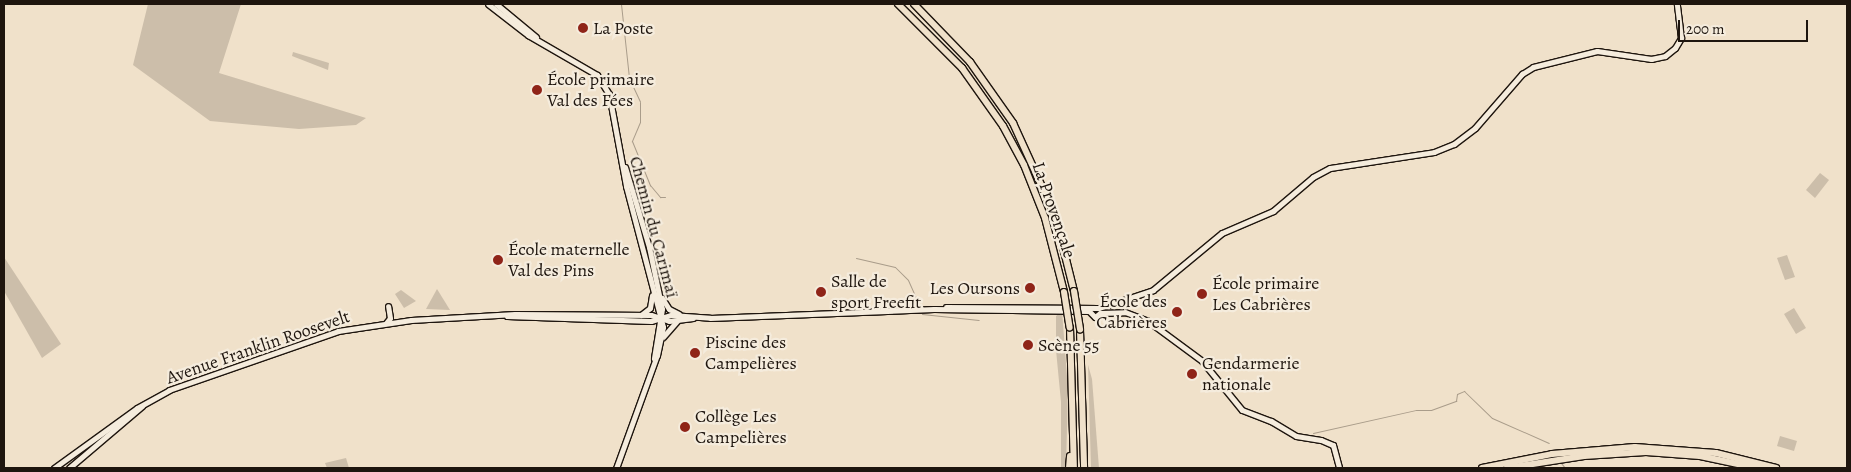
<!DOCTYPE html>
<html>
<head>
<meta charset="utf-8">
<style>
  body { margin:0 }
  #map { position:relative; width:1851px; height:472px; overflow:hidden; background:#f0e1ca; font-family:Alegreya,serif }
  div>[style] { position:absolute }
  .green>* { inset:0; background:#ccbeaa }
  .stream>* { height:1px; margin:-0.5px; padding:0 0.5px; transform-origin:0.5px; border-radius:0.5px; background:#a99c8a }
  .roads { filter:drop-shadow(1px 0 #1e150e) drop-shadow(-1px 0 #1e150e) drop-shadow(0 1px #1e150e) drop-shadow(0 -1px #1e150e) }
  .secondary>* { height:5px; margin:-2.5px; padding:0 2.5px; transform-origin:2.5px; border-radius:2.5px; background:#f5ecdd }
  .highway>* { height:6px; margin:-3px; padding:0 3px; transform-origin:3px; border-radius:3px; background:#f0e1ca }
  .bridges { filter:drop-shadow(1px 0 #1e150e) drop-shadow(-1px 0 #1e150e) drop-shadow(0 1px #1e150e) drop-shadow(0 -1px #1e150e) }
  .highway-bridge>* { height:6px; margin:-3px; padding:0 3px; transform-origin:3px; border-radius:3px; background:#f0e1ca }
  .dots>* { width:14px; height:14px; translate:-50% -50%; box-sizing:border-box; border:2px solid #f5ecdd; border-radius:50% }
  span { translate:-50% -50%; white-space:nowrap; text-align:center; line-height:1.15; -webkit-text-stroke:4.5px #f5ecdd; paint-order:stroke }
  .poi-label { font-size:18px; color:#1e150e }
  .left { translate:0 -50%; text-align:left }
  .right { translate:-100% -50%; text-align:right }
  .street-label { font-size:18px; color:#1e150e }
  .frame { position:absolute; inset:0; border:5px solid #1e150e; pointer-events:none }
  .scale { position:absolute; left:1678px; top:20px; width:130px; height:22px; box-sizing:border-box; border:2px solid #1e150e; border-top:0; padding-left:6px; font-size:15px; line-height:18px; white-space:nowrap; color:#1e150e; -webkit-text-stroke:4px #f5ecdd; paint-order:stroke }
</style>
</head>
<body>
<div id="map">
  <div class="green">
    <div style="clip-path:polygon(148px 4px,241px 4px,219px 73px,366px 118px,356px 125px,299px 129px,210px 121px,133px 65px)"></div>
    <div style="clip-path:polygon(293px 52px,329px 63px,328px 70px,292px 56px)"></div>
    <div style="clip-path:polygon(1820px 173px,1829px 180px,1815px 198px,1806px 190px)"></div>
    <div style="clip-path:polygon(1787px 255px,1795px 277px,1785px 280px,1777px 258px)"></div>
    <div style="clip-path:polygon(4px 257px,61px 344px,42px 358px,4px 291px)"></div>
    <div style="clip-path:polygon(437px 289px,450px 310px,426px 309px)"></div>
    <div style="clip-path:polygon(401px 290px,416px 301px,404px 308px,395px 294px)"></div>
    <div style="clip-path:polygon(1794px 308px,1806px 328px,1796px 334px,1784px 314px)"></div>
    <div style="clip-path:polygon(1062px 311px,1068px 389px,1066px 468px,1061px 468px,1061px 402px,1056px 350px,1056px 316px)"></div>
    <div style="clip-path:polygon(1088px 365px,1092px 379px,1099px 468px,1091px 468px)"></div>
    <div style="clip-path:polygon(1780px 436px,1797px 441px,1794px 451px,1777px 446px)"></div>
    <div style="clip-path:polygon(346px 458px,349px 468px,327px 468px,325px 463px)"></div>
  </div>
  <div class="stream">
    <div style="left:621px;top:4px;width:74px;rotate:83.8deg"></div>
    <div style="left:629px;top:78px;width:26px;rotate:65deg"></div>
    <div style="left:640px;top:102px;width:20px;rotate:90deg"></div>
    <div style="left:640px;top:122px;width:21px;rotate:113deg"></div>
    <div style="left:632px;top:141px;width:48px;rotate:67.8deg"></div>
    <div style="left:650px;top:185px;width:16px;rotate:50deg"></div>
    <div style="left:660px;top:197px;width:5px"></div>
    <div style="left:856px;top:258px;width:40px;rotate:13deg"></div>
    <div style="left:895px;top:267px;width:18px;rotate:45deg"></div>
    <div style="left:908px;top:280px;width:27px;rotate:66deg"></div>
    <div style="left:922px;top:314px;width:57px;rotate:6deg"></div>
    <div style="left:1313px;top:433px;width:106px;rotate:-12.6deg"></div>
    <div style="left:1416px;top:410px;width:15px"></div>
    <div style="left:1431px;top:410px;width:27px;rotate:-20deg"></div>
    <div style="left:1456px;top:401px;width:7px;rotate:-82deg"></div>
    <div style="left:1457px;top:394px;width:8px;rotate:-23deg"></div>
    <div style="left:1464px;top:391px;width:39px;rotate:44deg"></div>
    <div style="left:1492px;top:418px;width:62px;rotate:23.7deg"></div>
    <div style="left:1561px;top:463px;width:6px;rotate:51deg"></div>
  </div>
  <div class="roads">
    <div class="secondary">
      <div style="left:488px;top:4px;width:51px;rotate:37.8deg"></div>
      <div style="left:528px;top:35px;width:80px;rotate:30.1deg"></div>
      <div style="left:597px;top:75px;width:22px;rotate:58deg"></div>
      <div style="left:609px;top:94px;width:94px;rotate:79.5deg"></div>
      <div style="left:626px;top:186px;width:146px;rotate:75.3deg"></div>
      <div style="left:663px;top:327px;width:29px;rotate:102deg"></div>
      <div style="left:657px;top:355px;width:120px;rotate:109.9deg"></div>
      <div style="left:496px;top:4px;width:52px;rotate:39.5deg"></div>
      <div style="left:625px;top:167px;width:84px;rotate:73.3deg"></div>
      <div style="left:649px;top:247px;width:63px;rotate:78.2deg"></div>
      <div style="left:662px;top:309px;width:50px;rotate:99.3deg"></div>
      <div style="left:662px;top:298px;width:13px;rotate:58deg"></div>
      <div style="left:669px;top:309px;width:11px;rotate:27deg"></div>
      <div style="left:946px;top:307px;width:153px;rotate:0.4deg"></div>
      <div style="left:1099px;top:308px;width:57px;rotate:-18.4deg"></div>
      <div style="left:1153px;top:290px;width:89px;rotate:-39.6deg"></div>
      <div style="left:1222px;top:233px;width:56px;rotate:-23.3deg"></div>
      <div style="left:1273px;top:211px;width:52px;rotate:-40.4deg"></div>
      <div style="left:1313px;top:177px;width:19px;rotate:-28deg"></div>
      <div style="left:1330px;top:168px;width:105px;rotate:-8.7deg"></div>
      <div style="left:1434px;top:152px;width:22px;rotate:-22deg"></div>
      <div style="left:1454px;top:144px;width:26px;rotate:-37deg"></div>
      <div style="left:1475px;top:128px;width:72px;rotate:-49deg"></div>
      <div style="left:1522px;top:74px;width:13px;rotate:-32deg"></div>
      <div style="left:1533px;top:67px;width:66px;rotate:-14deg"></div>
      <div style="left:1597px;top:51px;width:55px;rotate:8.4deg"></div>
      <div style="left:1651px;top:59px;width:14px;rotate:-12deg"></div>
      <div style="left:1665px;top:56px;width:13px;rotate:-39deg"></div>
      <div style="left:1675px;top:48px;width:12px;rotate:-59deg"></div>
      <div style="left:1681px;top:38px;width:34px;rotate:-97deg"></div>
      <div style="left:1089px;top:311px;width:8px;rotate:45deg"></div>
      <div style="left:1095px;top:317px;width:6px;rotate:-39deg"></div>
      <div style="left:1100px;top:313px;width:25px;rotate:-2deg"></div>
      <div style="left:1125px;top:312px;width:25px;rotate:21deg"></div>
      <div style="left:1148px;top:321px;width:67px;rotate:36.5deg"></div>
      <div style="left:1202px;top:361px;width:63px;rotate:50.8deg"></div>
      <div style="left:1242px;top:410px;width:31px;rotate:21deg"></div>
      <div style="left:1271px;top:421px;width:29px;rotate:31deg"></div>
      <div style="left:1296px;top:436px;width:25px;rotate:9deg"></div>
      <div style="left:1321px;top:440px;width:13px;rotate:23deg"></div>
      <div style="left:1333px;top:445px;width:24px;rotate:75deg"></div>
      <div style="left:641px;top:315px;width:11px;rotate:-38deg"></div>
      <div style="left:650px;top:308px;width:13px;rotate:-81deg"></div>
      <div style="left:507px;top:316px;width:144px;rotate:2deg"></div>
      <div style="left:651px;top:321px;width:21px;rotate:-17deg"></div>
      <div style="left:671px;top:315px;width:39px;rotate:4deg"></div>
      <div style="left:710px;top:318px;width:224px;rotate:-2.3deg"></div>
      <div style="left:934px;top:309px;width:155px;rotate:0.7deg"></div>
      <div style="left:386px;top:323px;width:6px;rotate:-51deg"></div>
      <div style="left:390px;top:318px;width:12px;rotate:-99deg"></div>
      <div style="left:663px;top:337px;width:21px;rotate:-49deg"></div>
      <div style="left:54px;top:468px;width:102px;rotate:-35.9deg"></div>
      <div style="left:137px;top:408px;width:37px;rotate:-29deg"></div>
      <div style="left:169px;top:390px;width:179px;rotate:-19.2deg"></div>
      <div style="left:338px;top:331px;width:74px;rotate:-8.6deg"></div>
      <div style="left:411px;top:320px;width:104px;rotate:-3.3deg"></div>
      <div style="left:515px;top:314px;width:136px;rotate:0.4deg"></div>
      <div style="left:651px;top:315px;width:19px;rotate:18deg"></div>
      <div style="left:669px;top:321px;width:24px;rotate:-7deg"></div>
      <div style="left:69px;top:468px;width:96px;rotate:-40.3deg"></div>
    </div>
    <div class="highway">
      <div style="left:898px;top:4px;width:91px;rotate:45deg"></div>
      <div style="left:962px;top:68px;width:71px;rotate:54.7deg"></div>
      <div style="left:1003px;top:126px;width:44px;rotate:61.7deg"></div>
      <div style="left:1024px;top:165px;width:57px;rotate:68.4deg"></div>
      <div style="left:1045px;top:218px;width:76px;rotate:75.6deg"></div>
      <div style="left:914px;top:4px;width:81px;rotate:46deg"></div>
      <div style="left:970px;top:62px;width:75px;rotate:54.8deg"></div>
      <div style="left:1013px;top:123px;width:101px;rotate:65.5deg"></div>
      <div style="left:1055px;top:215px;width:78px;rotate:76deg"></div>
      <div style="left:1070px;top:328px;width:140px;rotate:88.4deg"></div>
      <div style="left:1080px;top:330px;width:138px;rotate:88.3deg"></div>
      <div style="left:1069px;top:468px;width:12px;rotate:-85deg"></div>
      <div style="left:1482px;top:468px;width:71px;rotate:-11.3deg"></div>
      <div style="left:1552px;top:454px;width:83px;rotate:-4.8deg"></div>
      <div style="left:1635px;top:447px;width:81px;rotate:4.2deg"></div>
      <div style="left:1716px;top:453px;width:62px;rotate:14deg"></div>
      <div style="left:1507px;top:468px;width:78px;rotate:-8.9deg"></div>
      <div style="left:1584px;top:456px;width:62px;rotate:-3.7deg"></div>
      <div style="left:1646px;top:452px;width:54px;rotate:4.2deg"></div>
      <div style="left:1700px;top:456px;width:58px;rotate:11.9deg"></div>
    </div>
  </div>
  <div class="bridges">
    <div class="highway-bridge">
      <div style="left:1074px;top:291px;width:39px;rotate:81deg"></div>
      <div style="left:1064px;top:292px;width:36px;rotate:81deg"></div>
    </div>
  </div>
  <div class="dots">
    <div style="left:583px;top:28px;background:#8f2418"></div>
    <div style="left:537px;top:90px;background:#8f2418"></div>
    <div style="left:498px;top:260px;background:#8f2418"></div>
    <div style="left:1030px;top:288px;background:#8f2418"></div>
    <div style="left:821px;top:292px;background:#8f2418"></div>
    <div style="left:1202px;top:294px;background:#8f2418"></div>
    <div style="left:1177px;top:312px;background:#8f2418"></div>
    <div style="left:1028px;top:345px;background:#8f2418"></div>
    <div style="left:695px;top:353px;background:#8f2418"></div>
    <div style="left:1192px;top:374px;background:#8f2418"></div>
    <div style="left:685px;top:427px;background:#8f2418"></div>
  </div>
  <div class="poi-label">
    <span class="left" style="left:593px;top:28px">La Poste</span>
    <span class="left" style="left:547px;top:90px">École primaire<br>Val des Fées</span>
    <span class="left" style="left:508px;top:260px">École maternelle<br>Val des Pins</span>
    <span class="left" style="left:831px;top:292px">Salle de<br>sport Freefit</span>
    <span class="left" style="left:1212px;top:294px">École primaire<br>Les Cabrières</span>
    <span class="right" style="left:1020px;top:288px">Les Oursons</span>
    <span class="right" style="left:1167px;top:312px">École des<br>Cabrières</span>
    <span class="left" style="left:705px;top:353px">Piscine des<br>Campelières</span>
    <span class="left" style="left:1038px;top:345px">Scène 55</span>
    <span class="left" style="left:1202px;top:374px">Gendarmerie<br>nationale</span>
    <span class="left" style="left:695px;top:427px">Collège Les<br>Campelières</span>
  </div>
  <div class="street-label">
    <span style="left:1054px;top:210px;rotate:71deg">La Provençale</span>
    <span style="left:654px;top:227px;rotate:75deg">Chemin du Carimaï</span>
    <span style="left:258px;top:347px;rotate:-19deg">Avenue Franklin Roosevelt</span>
  </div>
  <div class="frame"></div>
  <div class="scale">200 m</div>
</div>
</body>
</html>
